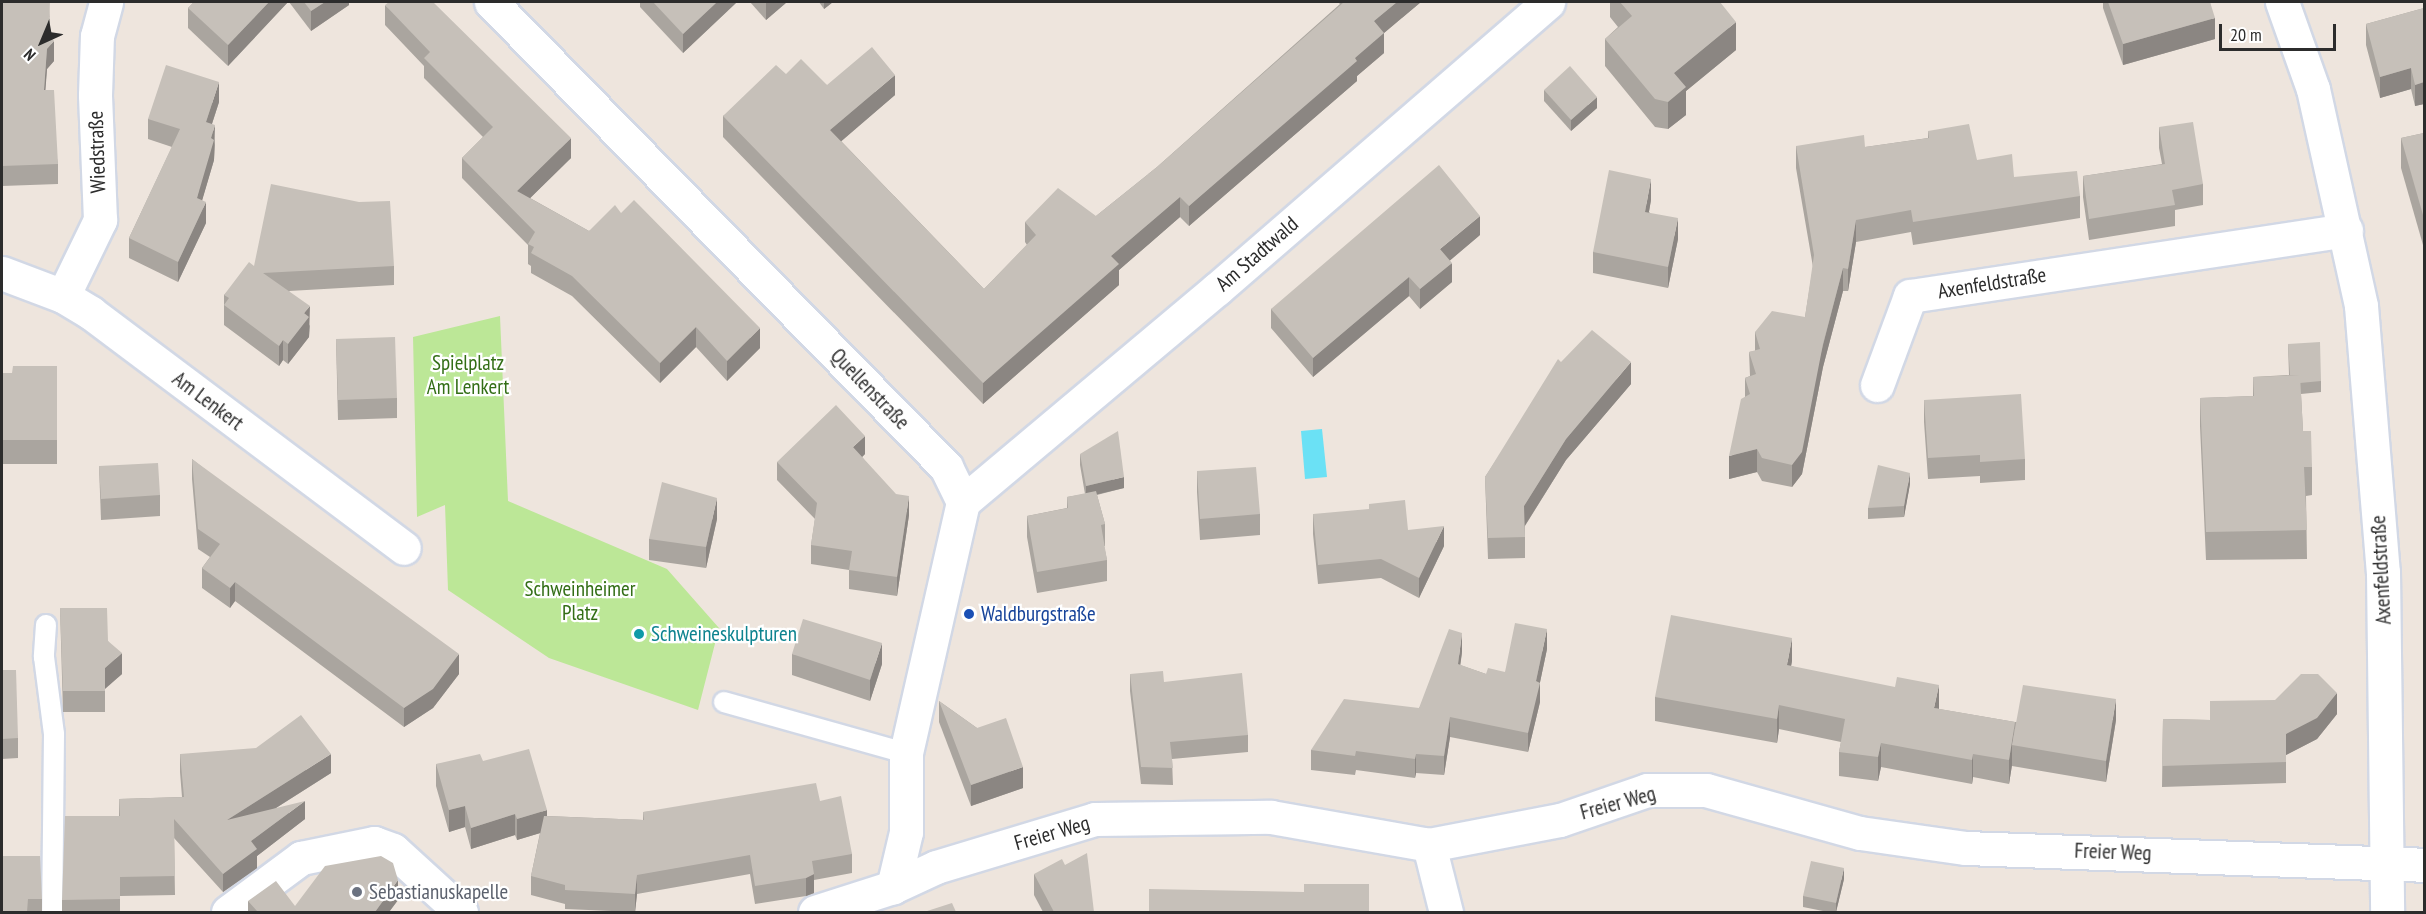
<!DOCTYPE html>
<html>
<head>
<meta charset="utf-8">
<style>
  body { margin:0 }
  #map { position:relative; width:2426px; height:914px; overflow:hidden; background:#eee5dd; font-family:"PT Sans Narrow",sans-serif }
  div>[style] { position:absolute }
  .green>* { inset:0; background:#bce797 }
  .water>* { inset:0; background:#6be1f5 }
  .roads { filter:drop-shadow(2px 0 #d2d8e5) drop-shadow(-2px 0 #d2d8e5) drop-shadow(0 2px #d2d8e5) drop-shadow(0 -2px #d2d8e5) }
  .service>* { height:20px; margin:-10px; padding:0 10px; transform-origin:10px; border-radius:10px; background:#fff }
  .minor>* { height:33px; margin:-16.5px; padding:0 16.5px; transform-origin:16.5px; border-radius:16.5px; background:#fff }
  .wall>* { inset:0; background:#aaa59f }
  .shaded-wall>* { inset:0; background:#8b8682 }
  .building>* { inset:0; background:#c6c0b9 }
  .dots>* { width:16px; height:16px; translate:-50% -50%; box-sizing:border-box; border:3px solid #fff; border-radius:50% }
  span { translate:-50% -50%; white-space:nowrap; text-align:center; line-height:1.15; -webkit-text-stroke:4.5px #fff; paint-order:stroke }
  .street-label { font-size:21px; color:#2c2c2c }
  .park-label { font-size:21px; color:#336e16 }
  .transit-label { font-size:21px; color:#164399 }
  .left { translate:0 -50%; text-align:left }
  .culture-label { font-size:21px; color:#0d838f }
  .worship-label { font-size:21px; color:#5b616d }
  .frame { position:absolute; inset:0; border:3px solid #2c2c2c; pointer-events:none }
  .north { position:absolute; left:12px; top:12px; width:60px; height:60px; -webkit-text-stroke:4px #fff; paint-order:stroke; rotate:224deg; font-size:16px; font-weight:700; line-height:24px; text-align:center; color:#2c2c2c }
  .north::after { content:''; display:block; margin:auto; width:21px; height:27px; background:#2c2c2c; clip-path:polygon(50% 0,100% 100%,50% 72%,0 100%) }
  .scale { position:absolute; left:2219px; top:24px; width:117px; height:27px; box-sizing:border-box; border:3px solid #2c2c2c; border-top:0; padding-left:8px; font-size:18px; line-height:21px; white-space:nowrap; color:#2c2c2c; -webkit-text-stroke:4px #fff; paint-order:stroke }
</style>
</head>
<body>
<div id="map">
  <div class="green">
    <div style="clip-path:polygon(500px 316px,508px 501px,667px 569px,719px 628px,698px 710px,549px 658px,448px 590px,445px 505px,417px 517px,413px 337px)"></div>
  </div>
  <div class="water">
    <div style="clip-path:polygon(1322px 429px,1327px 477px,1305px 479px,1301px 431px)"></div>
  </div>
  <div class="roads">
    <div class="service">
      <div style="left:46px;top:625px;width:32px;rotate:94deg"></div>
      <div style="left:44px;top:657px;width:78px;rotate:82.6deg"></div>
      <div style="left:54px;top:734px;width:178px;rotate:90.6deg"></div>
      <div style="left:724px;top:702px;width:189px;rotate:15.7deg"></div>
    </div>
    <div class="minor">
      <div style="left:491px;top:2px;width:651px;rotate:45.62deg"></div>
      <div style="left:946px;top:467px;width:39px;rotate:64deg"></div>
      <div style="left:963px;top:502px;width:257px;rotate:102.8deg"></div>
      <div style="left:906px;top:753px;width:79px;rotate:90deg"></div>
      <div style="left:906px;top:832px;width:57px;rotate:103.3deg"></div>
      <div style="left:2282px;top:2px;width:92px;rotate:70.4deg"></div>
      <div style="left:2313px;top:89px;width:222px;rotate:77.5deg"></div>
      <div style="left:2361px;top:306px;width:267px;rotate:85.3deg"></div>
      <div style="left:2383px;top:572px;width:340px;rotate:89.3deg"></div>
      <div style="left:2px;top:273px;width:65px;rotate:20.7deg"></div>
      <div style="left:63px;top:296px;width:33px;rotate:31deg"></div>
      <div style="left:91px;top:313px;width:391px;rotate:36.9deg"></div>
      <div style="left:63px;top:296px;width:85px;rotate:-64deg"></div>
      <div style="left:100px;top:220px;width:125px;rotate:-92.3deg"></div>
      <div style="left:95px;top:95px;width:59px;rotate:-88.1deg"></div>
      <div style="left:97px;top:36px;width:35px;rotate:-75deg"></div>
      <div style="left:1877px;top:385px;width:95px;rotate:-69.7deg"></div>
      <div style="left:1910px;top:296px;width:441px;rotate:-8.6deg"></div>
      <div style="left:963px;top:502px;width:331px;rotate:-40deg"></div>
      <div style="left:1217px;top:289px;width:438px;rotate:-40.9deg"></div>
      <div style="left:1429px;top:845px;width:69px;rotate:75.8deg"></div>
      <div style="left:228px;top:912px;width:91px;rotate:-36.5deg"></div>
      <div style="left:301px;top:858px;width:75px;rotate:-11.6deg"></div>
      <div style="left:374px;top:843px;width:20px;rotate:20deg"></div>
      <div style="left:393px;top:850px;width:92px;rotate:42.4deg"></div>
      <div style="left:815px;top:912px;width:82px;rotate:-17.8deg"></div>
      <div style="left:893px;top:887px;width:47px;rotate:-24.9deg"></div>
      <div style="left:936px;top:867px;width:166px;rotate:-16.8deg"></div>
      <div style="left:1095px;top:819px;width:176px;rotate:-0.7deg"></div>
      <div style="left:1271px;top:817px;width:160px;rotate:10deg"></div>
      <div style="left:1429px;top:845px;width:133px;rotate:-10.8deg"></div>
      <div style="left:1560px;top:820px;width:92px;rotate:-19deg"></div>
      <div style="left:1647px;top:790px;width:59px"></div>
      <div style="left:1706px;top:790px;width:160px;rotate:15.6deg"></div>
      <div style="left:1860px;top:833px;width:107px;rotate:8.1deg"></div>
      <div style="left:1966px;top:848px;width:458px;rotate:2.1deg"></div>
    </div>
  </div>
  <div class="wall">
    <div style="clip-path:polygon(2px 2px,50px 19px,49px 33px,54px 61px,47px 69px,45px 90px,58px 164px,58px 184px,2px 186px)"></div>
    <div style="clip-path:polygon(194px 2px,288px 2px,228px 66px,188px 28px,188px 8px)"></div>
    <div style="clip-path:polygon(289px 2px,349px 2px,349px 5px,311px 31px)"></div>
    <div style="clip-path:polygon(640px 2px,737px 2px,683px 53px,640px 7px)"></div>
    <div style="clip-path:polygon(750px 2px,787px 2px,766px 20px)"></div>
    <div style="clip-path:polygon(819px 2px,833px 2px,824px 9px)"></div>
    <div style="clip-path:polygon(1338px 2px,1421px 2px,1384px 33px,1384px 53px,1357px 76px,1357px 81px,1189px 226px,1180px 217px,1119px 270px,1119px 285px,983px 404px,723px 137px,723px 116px,786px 74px,827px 85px,895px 95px,841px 141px,984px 289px,1027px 245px,1025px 242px,1025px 222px,1096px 216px,1157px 167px,1340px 4px)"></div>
    <div style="clip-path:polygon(1610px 2px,1720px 2px,1736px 50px,1686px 91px,1686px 115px,1668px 129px,1655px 127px,1605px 66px,1605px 39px,1618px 27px,1610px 17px)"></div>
    <div style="clip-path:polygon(2103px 2px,2210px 2px,2215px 39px,2123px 65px,2103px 8px)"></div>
    <div style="clip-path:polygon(385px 5px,571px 158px,530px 198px,589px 231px,621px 213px,760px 348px,727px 381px,696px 347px,660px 383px,572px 296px,531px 273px,531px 266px,528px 264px,528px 245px,462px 178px,462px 158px,483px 137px,424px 78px,424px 66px,385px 25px)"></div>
    <div style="clip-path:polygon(2424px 8px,2424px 104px,2415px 106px,2411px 89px,2380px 98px,2366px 45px,2366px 24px)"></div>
    <div style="clip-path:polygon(1544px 90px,1597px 108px,1571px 131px,1544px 101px)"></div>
    <div style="clip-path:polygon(219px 102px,212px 124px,215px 145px,214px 160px,202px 200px,206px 223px,178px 282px,129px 258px,129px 238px,172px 147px,148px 139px,148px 119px)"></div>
    <div style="clip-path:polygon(2159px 127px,2203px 184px,2203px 205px,2175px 210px,2175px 226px,2089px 240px,2083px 197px,2083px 176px,2162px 164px,2159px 148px)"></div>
    <div style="clip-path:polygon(1928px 131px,1977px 160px,2014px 177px,2080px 196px,2080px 218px,1913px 245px,1911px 232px,1856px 242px,1848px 291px,1843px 291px,1823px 367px,1802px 474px,1792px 487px,1762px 481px,1757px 472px,1729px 479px,1745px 397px,1745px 378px,1750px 376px,1749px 352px,1755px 351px,1755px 332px,1805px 317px,1813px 267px,1796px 168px,1796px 146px,1865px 147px,1928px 138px)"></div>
    <div style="clip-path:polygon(2424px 133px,2423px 245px,2401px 168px,2401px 138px)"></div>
    <div style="clip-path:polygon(1651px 200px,1649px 212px,1678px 239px,1668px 288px,1593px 273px,1593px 252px)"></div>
    <div style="clip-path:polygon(1480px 235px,1450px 260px,1452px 282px,1420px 309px,1409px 296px,1313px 377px,1271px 328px,1271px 309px)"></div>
    <div style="clip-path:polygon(254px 266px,394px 266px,394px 285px,289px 291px,310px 326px,309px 337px,288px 364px,283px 360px,279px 366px,224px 325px,224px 295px)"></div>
    <div style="clip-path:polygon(336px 339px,397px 398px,397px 418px,338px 420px)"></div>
    <div style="clip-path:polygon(2288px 344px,2321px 381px,2321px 392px,2301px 394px,2303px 431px,2312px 467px,2312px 495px,2306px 496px,2307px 559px,2206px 560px,2200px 426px,2200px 398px,2253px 396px,2253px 377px,2289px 375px)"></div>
    <div style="clip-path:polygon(1561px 362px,1631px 384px,1566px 460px,1525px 526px,1525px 558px,1488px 559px,1485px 477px)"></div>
    <div style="clip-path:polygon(57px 366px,57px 464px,2px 464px,2px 373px,12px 373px)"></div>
    <div style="clip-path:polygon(1924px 400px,2025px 459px,2025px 480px,1980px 483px,1980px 476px,1928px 479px,1924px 422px)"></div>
    <div style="clip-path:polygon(865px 454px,862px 457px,909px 515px,897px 596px,849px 589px,849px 570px,811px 564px,811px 545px,815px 519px,777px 480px,777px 462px)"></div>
    <div style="clip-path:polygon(1080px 454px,1124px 488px,1097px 495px,1105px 524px,1105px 546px,1104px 546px,1107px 560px,1107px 581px,1037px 593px,1027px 537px,1027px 516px,1067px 508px,1067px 497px,1085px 494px,1080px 465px)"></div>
    <div style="clip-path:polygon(192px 459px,459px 674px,433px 708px,404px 727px,235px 601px,230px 608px,202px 588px,202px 568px,210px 557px,198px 549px,192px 479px)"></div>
    <div style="clip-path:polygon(99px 466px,160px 495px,160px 516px,101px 520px)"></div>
    <div style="clip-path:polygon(1197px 471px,1260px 514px,1260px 535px,1200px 540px,1197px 492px)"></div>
    <div style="clip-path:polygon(1910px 484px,1904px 517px,1868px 519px,1868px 508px)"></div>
    <div style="clip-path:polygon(1313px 514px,1408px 530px,1444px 546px,1419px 598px,1381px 578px,1318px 584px,1313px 534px)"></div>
    <div style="clip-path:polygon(717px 519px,706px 568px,649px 560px,649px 539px)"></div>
    <div style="clip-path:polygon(60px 608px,108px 641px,122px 674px,105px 688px,105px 712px,63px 712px)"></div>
    <div style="clip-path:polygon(1547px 649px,1540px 682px,1540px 702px,1528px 752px,1450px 737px,1444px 775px,1416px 773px,1415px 778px,1356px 770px,1355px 775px,1311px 770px,1311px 750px,1419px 708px,1462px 652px,1460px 665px,1486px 674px,1505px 672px)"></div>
    <div style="clip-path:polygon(792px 654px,882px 664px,870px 701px,792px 675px)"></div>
    <div style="clip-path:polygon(1792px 661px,1791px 666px,1939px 709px,2015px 722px,2116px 720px,2106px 782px,2012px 766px,2012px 765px,2009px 784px,1973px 777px,1972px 784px,1881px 767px,1878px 781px,1839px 776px,1839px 752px,1841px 742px,1779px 729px,1777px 743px,1655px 721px,1655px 697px)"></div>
    <div style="clip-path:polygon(2px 670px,18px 738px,18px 758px,2px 759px)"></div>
    <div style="clip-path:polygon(1130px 674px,1248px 735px,1248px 752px,1172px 759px,1173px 785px,1141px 784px,1130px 691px)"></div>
    <div style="clip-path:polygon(939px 701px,977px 728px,1023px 788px,971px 806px,939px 722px)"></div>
    <div style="clip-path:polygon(2210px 701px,2337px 714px,2317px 739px,2286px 755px,2286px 783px,2162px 787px,2163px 719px,2210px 720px)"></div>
    <div style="clip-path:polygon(180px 754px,331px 773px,276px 808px,305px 819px,257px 856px,257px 868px,223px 892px,174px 838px,175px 895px,120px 896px,120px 912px,62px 912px,62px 900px,119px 816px,119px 799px,182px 797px,180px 772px)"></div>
    <div style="clip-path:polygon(483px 761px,547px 816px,643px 820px,643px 812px,820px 801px,852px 854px,852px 873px,814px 880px,814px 893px,806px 896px,755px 904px,750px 874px,637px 894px,635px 912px,565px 909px,565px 904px,531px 895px,531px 876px,540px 833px,517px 840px,515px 835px,471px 849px,465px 827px,449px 832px,436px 786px,436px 764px)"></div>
    <div style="clip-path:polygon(2px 856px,42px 899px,42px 912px,2px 912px)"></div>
    <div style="clip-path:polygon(1034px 874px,1094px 912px,1043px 912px,1034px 895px)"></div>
    <div style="clip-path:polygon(1844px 879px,1836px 912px,1828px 912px,1803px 907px,1803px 896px)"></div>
    <div style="clip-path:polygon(398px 900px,389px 912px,248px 912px,248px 901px,295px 906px)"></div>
  </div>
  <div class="shaded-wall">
    <div style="clip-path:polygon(50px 2px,48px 47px,54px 41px,54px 61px,47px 69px,44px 110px,44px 90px)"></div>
    <div style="clip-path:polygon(269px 2px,288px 2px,228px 66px,228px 45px)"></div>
    <div style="clip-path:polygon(325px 2px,349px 2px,349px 5px,311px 31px,311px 11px)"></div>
    <div style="clip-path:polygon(717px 2px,737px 2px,683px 53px,683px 34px)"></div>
    <div style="clip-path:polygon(766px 2px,787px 2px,766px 20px)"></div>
    <div style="clip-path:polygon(824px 2px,833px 2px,824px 9px)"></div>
    <div style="clip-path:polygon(1397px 2px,1421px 2px,1384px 33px,1384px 53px,1357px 76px,1357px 81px,1189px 226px,1189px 206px,1355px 58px,1374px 21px)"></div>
    <div style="clip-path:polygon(2215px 18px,2215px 39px,2123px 65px,2123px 44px)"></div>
    <div style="clip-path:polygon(1736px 22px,1736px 50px,1686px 91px,1686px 115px,1668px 129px,1668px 102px,1674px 73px)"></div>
    <div style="clip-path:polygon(2411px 68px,2411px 89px,2380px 98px,2380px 77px)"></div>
    <div style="clip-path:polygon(895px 75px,895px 95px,830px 151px,830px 130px)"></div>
    <div style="clip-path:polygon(219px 82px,219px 102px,206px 142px,206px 122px)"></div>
    <div style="clip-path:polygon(2424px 82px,2424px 104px,2415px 106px,2415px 85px)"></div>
    <div style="clip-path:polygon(1597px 97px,1597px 108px,1571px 131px,1571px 120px)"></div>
    <div style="clip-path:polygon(215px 125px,214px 160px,197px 218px,197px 198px,211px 138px)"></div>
    <div style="clip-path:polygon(571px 138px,571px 158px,517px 211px,517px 191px)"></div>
    <div style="clip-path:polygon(1651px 179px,1651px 200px,1645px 233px,1645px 212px)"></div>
    <div style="clip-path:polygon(1180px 197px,1180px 217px,1119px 270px,1119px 285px,983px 404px,983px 383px,1111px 256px)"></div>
    <div style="clip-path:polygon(206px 202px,206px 223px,178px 282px,178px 262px)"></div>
    <div style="clip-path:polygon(2424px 214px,2424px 244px,2423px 245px,2423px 215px)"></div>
    <div style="clip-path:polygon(1480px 216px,1480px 235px,1440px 269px,1440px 249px)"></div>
    <div style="clip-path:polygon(1678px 218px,1678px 239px,1668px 288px,1668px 267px)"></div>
    <div style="clip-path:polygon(1856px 220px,1856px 242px,1848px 291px,1848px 269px)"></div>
    <div style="clip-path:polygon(1452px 263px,1452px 282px,1420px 309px,1420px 289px)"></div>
    <div style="clip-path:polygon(1843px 268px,1843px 291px,1823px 367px,1802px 474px,1792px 487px,1792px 465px)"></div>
    <div style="clip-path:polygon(1409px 277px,1409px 296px,1313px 377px,1313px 358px)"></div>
    <div style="clip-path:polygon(310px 306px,309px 337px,288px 364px,288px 344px,304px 313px)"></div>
    <div style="clip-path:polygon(696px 327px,696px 347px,660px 383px,660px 363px)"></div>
    <div style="clip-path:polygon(760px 328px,760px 348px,727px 381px,727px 361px)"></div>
    <div style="clip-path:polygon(283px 340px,283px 360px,279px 366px,279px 346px)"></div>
    <div style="clip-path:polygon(1631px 362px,1631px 384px,1566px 460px,1524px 527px,1524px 506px,1566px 439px)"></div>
    <div style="clip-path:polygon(865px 436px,865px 454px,853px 466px,853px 447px)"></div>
    <div style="clip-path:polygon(1757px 449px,1757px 472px,1729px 479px,1729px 456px)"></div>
    <div style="clip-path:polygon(1910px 473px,1910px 484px,1904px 517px,1904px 506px)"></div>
    <div style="clip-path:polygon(1124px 477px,1124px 488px,1086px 497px,1086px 486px)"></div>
    <div style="clip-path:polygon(909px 496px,909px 515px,897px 596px,897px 577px)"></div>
    <div style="clip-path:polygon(717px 498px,717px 519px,706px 568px,706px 547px)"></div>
    <div style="clip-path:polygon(1444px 526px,1444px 546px,1419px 598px,1419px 578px)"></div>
    <div style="clip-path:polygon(235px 582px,235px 601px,230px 608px,230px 588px)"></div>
    <div style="clip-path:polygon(1547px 629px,1547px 649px,1538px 692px,1540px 683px,1540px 702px,1528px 752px,1528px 733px,1536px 681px)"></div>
    <div style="clip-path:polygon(1462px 633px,1462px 652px,1458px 683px,1458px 664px)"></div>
    <div style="clip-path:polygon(1792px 638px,1792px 661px,1787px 688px,1787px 665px)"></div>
    <div style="clip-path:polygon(882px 643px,882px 664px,870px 701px,870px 680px)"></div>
    <div style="clip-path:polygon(122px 653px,122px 674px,105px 689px,105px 668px)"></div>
    <div style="clip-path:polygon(459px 654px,459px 674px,433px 708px,404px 727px,404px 708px)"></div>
    <div style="clip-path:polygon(1939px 685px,1939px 709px,1934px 708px)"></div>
    <div style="clip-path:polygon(2337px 693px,2337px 714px,2317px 739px,2286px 755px,2286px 734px)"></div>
    <div style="clip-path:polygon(2116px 699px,2116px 720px,2106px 782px,2106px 761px)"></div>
    <div style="clip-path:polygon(1779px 705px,1779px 729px,1777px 743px,1777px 719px)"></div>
    <div style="clip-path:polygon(1450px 717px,1450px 737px,1444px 775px,1444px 756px)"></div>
    <div style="clip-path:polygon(2015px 722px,2012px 745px,2012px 765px,2009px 784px,2009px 760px)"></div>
    <div style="clip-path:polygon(1881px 743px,1881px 767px,1878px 781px,1878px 757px)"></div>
    <div style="clip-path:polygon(331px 754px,331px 773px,227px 839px,227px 820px)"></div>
    <div style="clip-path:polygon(1416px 754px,1416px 773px,1415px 778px,1415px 759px)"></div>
    <div style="clip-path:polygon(1973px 754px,1973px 777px,1972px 784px,1972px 760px)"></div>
    <div style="clip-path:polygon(1023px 767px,1023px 788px,971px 806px,971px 785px)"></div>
    <div style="clip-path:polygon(305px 801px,305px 819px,257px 856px,257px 868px,223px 892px,223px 874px,251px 841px)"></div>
    <div style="clip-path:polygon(465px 806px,465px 827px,449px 832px,449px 810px)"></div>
    <div style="clip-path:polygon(547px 810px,547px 831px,517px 840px,517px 819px)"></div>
    <div style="clip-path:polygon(515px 814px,515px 835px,471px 849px,471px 828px)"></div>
    <div style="clip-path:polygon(1844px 868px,1844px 879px,1836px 912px,1836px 903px)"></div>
    <div style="clip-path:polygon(814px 874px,814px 893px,806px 896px,806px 878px)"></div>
    <div style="clip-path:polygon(637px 875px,637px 894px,635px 912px,635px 894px)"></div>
    <div style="clip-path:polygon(398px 880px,398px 900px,389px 912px,375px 912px)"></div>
  </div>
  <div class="building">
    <div style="clip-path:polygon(2px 2px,50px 2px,48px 31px,54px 41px,47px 49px,44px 90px,54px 90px,58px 164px,2px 166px)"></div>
    <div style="clip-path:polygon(194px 2px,269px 2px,228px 45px,188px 8px)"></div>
    <div style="clip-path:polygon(304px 2px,325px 2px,311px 11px)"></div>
    <div style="clip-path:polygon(389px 2px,433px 2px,571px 138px,517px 191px,589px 231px,615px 205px,621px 213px,634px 200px,760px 328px,727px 361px,696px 327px,660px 363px,572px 276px,531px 253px,534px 247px,528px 244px,535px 232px,462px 158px,493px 127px,424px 58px,430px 52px,385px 5px)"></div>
    <div style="clip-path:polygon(653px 2px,717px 2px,683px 34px)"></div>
    <div style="clip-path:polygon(1344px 2px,1397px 2px,1374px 21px,1384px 33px,1355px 58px,1357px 61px,1189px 206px,1180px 197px,1111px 256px,1119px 264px,983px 383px,723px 116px,776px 65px,786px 74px,801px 59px,827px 85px,872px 47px,895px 75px,830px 130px,984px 289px,1036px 235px,1025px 222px,1058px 188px,1096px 216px,1157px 167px)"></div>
    <div style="clip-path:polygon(1620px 2px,1720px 2px,1736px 22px,1674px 73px,1686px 87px,1668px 102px,1655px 99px,1605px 39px,1632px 16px)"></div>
    <div style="clip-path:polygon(2108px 2px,2210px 2px,2215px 18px,2123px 44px)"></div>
    <div style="clip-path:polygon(2424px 8px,2424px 82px,2415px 85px,2411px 68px,2380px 77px,2366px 24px)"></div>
    <div style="clip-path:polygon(166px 65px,219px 82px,206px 122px,215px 125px,211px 138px,214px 140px,197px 198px,206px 202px,178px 262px,129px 238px,180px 129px,148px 119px)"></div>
    <div style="clip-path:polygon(1570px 66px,1597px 97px,1571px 120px,1544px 90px)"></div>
    <div style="clip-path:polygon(2193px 122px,2203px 184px,2172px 190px,2175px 205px,2089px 219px,2083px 176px,2165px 164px,2159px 127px)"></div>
    <div style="clip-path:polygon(1969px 124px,1977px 160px,2012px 154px,2014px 177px,2077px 171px,2080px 196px,1913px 222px,1911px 210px,1856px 220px,1848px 269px,1843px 268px,1823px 344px,1802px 452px,1792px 465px,1762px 458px,1757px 449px,1729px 456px,1741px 399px,1750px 394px,1745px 378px,1756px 374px,1749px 352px,1760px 349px,1755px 332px,1772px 311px,1805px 317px,1814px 255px,1796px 146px,1864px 135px,1865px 147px,1929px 138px,1928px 131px)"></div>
    <div style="clip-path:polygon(2424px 133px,2424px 214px,2423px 215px,2401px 138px)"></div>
    <div style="clip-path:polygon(1439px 165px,1480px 216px,1440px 249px,1452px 263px,1420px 289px,1409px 277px,1313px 358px,1271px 309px)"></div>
    <div style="clip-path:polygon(1609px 170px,1651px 179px,1645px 212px,1678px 218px,1668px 267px,1593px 252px)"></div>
    <div style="clip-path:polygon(271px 184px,359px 202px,390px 201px,394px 266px,263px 273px,310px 306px,304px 313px,309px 317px,288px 344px,283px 340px,279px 346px,224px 305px,229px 298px,224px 295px,249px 262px,254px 266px)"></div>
    <div style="clip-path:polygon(1592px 330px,1631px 362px,1566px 439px,1524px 506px,1525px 537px,1488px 538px,1485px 477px,1558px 359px,1561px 362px)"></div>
    <div style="clip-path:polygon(395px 337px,397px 398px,338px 400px,336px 339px)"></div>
    <div style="clip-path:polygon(2320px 342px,2321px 381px,2300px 383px,2300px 375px,2290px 375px,2288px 344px)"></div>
    <div style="clip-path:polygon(13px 366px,57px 366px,57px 440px,2px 440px,2px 373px,12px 373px)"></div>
    <div style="clip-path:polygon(2300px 375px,2303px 431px,2311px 431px,2312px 467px,2304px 467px,2307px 530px,2206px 532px,2200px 398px,2254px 396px,2253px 377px)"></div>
    <div style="clip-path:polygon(2021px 394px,2025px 459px,1980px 462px,1980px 455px,1928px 458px,1924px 400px)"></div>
    <div style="clip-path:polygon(836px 405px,865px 436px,853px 447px,896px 494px,909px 496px,897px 577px,849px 570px,852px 551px,811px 545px,817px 503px,777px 462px)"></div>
    <div style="clip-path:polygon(1118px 431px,1124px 477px,1086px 486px,1080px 454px)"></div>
    <div style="clip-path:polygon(192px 459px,459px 654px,433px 689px,404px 708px,235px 582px,230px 588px,202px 568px,220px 544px,198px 529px)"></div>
    <div style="clip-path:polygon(158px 463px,160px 495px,101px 499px,99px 466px)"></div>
    <div style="clip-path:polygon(1878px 465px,1910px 473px,1904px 506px,1868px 508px)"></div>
    <div style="clip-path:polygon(1256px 467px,1260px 514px,1200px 519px,1197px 471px)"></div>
    <div style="clip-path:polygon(662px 482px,717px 498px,706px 547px,649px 539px)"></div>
    <div style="clip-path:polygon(1096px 491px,1105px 524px,1101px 525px,1107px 560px,1037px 572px,1027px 516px,1068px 508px,1067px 497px)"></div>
    <div style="clip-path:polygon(1405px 500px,1408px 530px,1444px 526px,1419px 578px,1381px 559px,1318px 565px,1313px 514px,1369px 509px,1369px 504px)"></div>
    <div style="clip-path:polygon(60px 608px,107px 608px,108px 641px,122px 653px,105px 668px,105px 691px,63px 691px)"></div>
    <div style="clip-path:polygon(1671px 615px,1792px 638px,1787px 665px,1895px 687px,1897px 677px,1939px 685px,1934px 708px,2015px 722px,2009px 760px,1973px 754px,1972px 760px,1881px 743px,1878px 757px,1839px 752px,1845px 719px,1779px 705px,1777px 719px,1655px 697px)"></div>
    <div style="clip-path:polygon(803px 619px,882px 643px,870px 680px,792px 654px)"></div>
    <div style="clip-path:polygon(1515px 623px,1547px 629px,1536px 681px,1540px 683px,1528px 733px,1450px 717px,1444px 756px,1416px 754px,1415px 759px,1356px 751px,1355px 756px,1311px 750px,1344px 699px,1419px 708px,1449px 629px,1462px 633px,1458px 664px,1486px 674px,1488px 668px,1505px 672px)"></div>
    <div style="clip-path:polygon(2px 670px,16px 670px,18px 738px,2px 739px)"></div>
    <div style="clip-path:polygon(1163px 671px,1164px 682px,1242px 673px,1248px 735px,1170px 742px,1173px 768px,1141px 767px,1130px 674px)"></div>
    <div style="clip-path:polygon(2301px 674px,2318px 674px,2337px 693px,2317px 718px,2286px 734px,2286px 762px,2162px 766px,2163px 719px,2210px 720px,2210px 701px,2275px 700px)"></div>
    <div style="clip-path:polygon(2023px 685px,2116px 699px,2106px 761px,2012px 745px)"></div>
    <div style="clip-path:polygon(939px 701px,977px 728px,1006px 718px,1023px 767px,971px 785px)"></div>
    <div style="clip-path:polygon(301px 715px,331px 754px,227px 820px,305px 801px,251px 841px,257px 849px,223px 874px,174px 819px,175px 876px,120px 877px,120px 899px,62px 900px,65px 816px,120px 816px,119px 799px,184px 797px,180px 754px,256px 748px)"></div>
    <div style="clip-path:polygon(529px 749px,547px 810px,517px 819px,515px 814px,471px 828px,465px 806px,449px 810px,436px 764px,480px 754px,483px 761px)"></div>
    <div style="clip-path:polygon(816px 783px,820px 801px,841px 796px,852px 854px,812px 861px,814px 874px,806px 878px,755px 886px,750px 855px,637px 875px,635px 894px,565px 890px,565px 885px,531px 876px,544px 816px,644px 820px,643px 812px)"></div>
    <div style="clip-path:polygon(1087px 853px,1094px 912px,1054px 912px,1034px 874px,1062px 859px,1065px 865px)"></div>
    <div style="clip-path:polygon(2px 856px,40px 856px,42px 899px,28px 899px,27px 912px,2px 912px)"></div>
    <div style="clip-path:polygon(381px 856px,393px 863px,398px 880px,375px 912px,254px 912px,257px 911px,248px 901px,276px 881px,295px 906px,325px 866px)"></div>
    <div style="clip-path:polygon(1811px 861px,1844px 868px,1836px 903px,1803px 896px)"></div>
    <div style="clip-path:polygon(1304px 884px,1369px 884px,1369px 912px,1149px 912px,1149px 889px,1304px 892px)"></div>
    <div style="clip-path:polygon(952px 903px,956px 912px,924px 912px)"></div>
  </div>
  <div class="dots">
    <div style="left:969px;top:614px;background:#1a4fb4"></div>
    <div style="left:639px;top:634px;background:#0f9aa8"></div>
    <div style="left:357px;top:892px;background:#6b7280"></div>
  </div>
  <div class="street-label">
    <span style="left:97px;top:152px;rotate:-92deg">Wiedstraße</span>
    <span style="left:1257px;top:254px;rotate:-41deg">Am Stadtwald</span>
    <span style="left:1992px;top:283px;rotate:-9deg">Axenfeldstraße</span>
    <span style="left:870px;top:389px;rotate:46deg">Quellenstraße</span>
    <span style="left:208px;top:401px;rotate:37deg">Am Lenkert</span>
    <span style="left:2381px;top:570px;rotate:-93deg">Axenfeldstraße</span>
    <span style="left:1618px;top:803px;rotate:-15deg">Freier Weg</span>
    <span style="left:1052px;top:833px;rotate:-16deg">Freier Weg</span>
    <span style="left:2113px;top:852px;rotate:2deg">Freier Weg</span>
  </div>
  <div class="park-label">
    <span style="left:468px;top:375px">Spielplatz<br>Am Lenkert</span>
    <span style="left:580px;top:601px">Schweinheimer<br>Platz</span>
  </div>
  <div class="transit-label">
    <span class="left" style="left:981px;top:614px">Waldburgstraße</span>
  </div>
  <div class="culture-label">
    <span class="left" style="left:651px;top:634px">Schweineskulpturen</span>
  </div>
  <div class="worship-label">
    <span class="left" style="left:369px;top:892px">Sebastianuskapelle</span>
  </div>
  <div class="frame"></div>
  <div class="north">N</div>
  <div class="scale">20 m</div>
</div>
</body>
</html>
